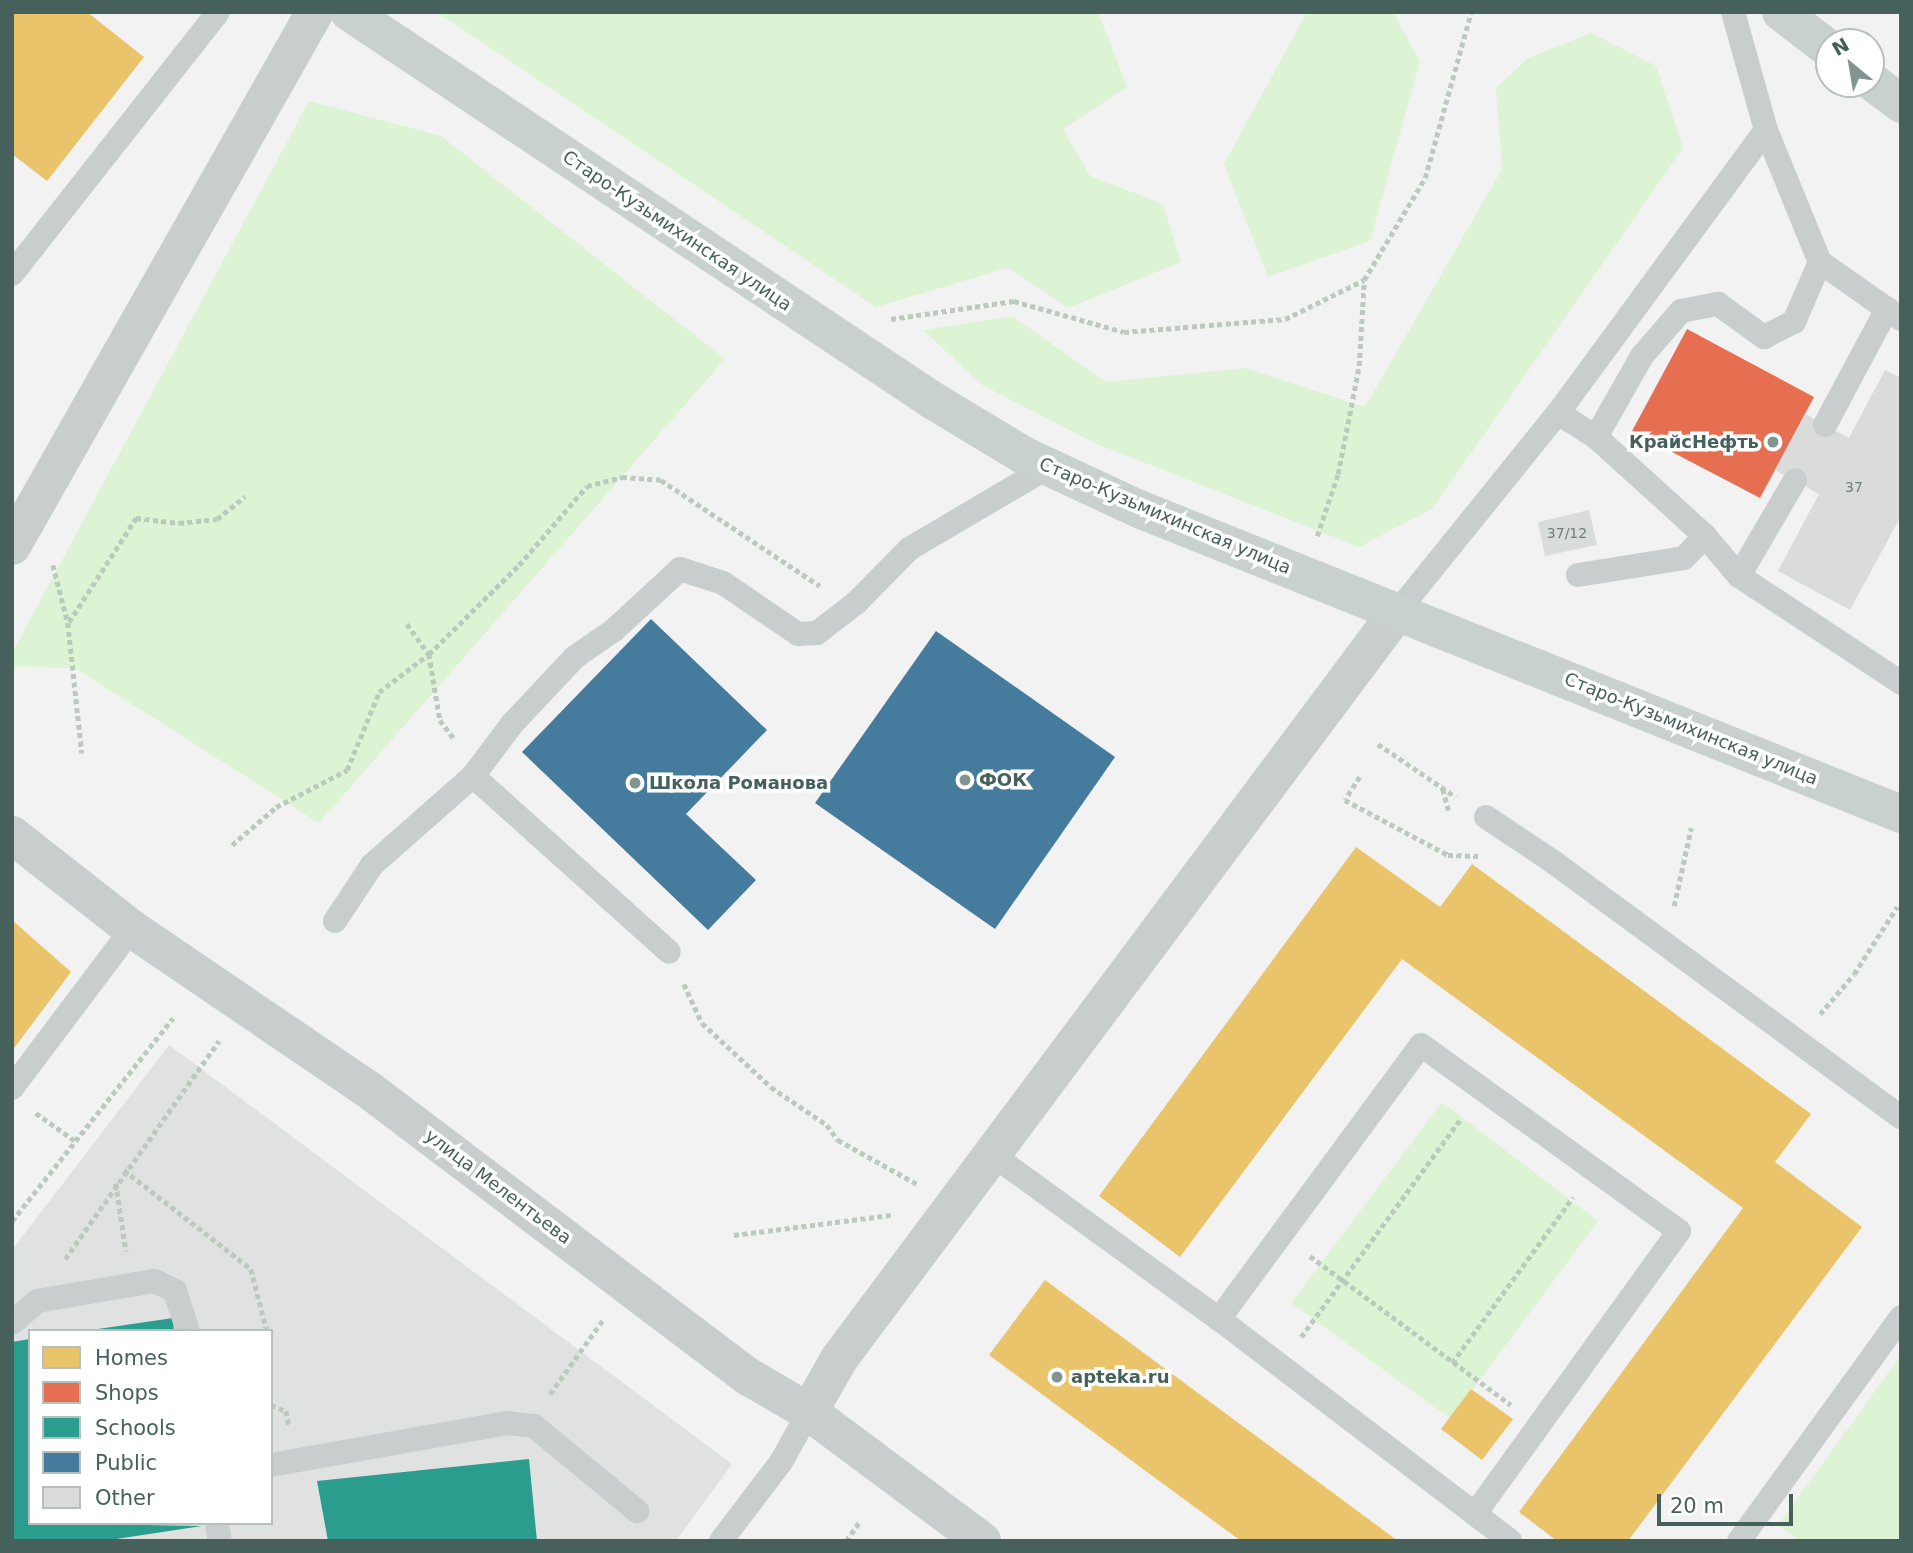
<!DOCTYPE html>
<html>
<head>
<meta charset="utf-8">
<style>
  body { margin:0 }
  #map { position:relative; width:1913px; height:1553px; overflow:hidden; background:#f2f2f2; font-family:"DejaVu Sans",sans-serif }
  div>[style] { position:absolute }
  .education>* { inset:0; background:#e0e1e1 }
  .green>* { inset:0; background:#ddf4d4 }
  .homes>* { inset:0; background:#e9c46a }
  .shops>* { inset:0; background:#e76f51 }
  .schools>* { inset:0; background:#2a9d8f }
  .public>* { inset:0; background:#457b9d }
  .building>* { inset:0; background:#d9dcdb }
  .path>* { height:4.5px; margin-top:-2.25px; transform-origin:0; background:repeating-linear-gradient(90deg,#bccabd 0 5px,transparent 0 8.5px) }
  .lane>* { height:24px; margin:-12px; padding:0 12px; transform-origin:12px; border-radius:12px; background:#c8cecd }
  .street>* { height:38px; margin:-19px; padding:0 19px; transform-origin:19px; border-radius:19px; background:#c8cecd }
  .secondary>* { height:38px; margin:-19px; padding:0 19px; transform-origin:19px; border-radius:19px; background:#c9d1cf }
  .dots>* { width:19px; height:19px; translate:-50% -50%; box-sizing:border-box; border:4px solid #fff; border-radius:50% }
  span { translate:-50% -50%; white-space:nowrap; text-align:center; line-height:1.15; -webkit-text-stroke:7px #fff; paint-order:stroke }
  .number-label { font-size:14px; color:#6c807c }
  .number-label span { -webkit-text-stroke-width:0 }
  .street-label { font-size:18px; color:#46615b }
  .poi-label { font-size:18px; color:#46615b; font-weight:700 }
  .right { translate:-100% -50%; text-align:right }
  .left { translate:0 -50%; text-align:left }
  .frame { position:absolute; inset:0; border:14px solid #46615b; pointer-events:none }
  .legend { position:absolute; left:28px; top:1329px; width:245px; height:196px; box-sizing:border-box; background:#fff; border:2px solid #b5c0bd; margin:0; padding:9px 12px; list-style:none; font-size:21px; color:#46615b }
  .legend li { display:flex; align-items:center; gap:14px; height:35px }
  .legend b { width:35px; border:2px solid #b5c0bd }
  .north { position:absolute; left:1815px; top:28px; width:70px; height:70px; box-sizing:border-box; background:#fff; border:2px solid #b5c0bd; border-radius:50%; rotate:330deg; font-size:19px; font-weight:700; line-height:28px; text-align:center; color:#46615b }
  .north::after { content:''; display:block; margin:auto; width:24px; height:32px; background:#829490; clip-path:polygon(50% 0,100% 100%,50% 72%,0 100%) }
  .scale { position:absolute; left:1657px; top:1494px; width:136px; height:32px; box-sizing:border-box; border:4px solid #46615b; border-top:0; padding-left:9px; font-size:21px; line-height:24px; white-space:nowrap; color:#46615b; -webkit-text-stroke:5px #fff; paint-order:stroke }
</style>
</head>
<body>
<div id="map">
  <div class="education">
    <div style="clip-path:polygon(evenodd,169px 1045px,732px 1464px,676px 1541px,12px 1541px,12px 1250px,169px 1045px,30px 1331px,271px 1331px,271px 1523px,30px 1523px,30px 1331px)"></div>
  </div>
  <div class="green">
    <div style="clip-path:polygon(437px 12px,1098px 12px,1127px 87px,1063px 129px,1090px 176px,1163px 204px,1181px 262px,1068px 308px,1008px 268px,876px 307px)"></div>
    <div style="clip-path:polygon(1307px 12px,1393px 12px,1420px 61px,1370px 241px,1268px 277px,1224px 164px)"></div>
    <div style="clip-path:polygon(1591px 33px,1656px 66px,1683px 148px,1432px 509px,1359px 547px,1097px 444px,982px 385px,923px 330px,1012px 316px,1106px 382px,1245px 368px,1365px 407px,1502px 169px,1496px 88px,1528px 58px)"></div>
    <div style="clip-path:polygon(309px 101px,441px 136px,725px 359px,319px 823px,75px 668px,12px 666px,12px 653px)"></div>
    <div style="clip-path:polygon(1442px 1102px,1598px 1221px,1451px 1419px,1291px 1303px)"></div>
    <div style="clip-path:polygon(1901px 1355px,1901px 1541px,1799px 1541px,1778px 1525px)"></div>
  </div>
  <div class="homes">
    <div style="clip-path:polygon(12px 12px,87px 12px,144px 57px,47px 181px,12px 154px)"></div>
    <div style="clip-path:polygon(1356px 847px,1440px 907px,1472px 864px,1811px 1114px,1775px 1162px,1862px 1227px,1628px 1541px,1557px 1541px,1519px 1512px,1743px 1208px,1402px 959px,1180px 1257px,1099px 1196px)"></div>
    <div style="clip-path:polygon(12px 920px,71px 972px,12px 1051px)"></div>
    <div style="clip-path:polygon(1045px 1280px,1202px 1396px,1398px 1541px,1241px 1541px,1147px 1472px,989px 1355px)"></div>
    <div style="clip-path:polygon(1471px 1389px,1513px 1419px,1482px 1460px,1441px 1429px)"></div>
  </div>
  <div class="shops">
    <div style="clip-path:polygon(1687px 329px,1814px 397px,1760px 498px,1632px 431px)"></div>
  </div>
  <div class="schools">
    <div style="clip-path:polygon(173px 1318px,174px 1331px,98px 1331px,98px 1329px)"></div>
    <div style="clip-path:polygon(30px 1339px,30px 1523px,202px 1526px,103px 1541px,12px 1541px,12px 1342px)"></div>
    <div style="clip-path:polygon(529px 1459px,537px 1541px,328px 1541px,317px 1481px)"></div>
  </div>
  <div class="public">
    <div style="clip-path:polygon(651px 619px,767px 730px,686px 814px,756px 880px,708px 930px,522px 752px)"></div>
    <div style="clip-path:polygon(936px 631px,1115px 757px,995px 929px,815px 803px)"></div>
  </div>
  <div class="building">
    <div style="clip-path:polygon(1885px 370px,1901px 378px,1901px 516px,1850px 610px,1778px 571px,1819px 494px,1775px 470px,1805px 414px,1849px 438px)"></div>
    <div style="clip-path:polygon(1589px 510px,1597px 545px,1545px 556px,1538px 522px)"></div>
  </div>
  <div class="path">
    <div style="left:891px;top:319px;width:124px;rotate:-8.3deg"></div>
    <div style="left:1014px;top:301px;width:114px;rotate:15.7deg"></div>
    <div style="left:1124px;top:332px;width:162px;rotate:-4.6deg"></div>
    <div style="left:1285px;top:319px;width:88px;rotate:-26.3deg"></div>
    <div style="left:1364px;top:280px;width:119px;rotate:-59.1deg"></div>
    <div style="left:1425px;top:178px;width:172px;rotate:-74.5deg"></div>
    <div style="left:1317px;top:536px;width:65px;rotate:-71.3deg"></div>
    <div style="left:1338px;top:474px;width:110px;rotate:-79deg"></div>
    <div style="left:1359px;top:366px;width:85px;rotate:-86.6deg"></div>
    <div style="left:53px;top:565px;width:60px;rotate:75.5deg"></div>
    <div style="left:68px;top:623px;width:131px;rotate:83.9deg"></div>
    <div style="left:69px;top:622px;width:124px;rotate:-57.2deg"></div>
    <div style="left:136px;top:518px;width:43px;rotate:6.6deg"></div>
    <div style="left:179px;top:523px;width:38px;rotate:-6deg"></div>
    <div style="left:217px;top:519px;width:36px;rotate:-39deg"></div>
    <div style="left:407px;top:624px;width:37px;rotate:54deg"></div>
    <div style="left:429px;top:654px;width:67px;rotate:80.5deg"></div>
    <div style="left:440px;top:720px;width:25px;rotate:53deg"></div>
    <div style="left:1378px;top:744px;width:94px;rotate:34.2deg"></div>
    <div style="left:1360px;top:777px;width:27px;rotate:123deg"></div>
    <div style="left:1345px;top:800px;width:117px;rotate:28.1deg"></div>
    <div style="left:1448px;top:855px;width:30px;rotate:2deg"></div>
    <div style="left:1443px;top:789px;width:23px;rotate:75deg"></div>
    <div style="left:232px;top:845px;width:58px;rotate:-40.8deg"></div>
    <div style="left:276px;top:807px;width:80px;rotate:-27.5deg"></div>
    <div style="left:347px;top:770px;width:84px;rotate:-67.7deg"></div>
    <div style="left:379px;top:692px;width:63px;rotate:-37.2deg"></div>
    <div style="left:429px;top:654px;width:127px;rotate:-44.7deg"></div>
    <div style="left:519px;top:565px;width:104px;rotate:-49.3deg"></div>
    <div style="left:587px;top:486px;width:36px;rotate:-14deg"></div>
    <div style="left:622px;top:477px;width:39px;rotate:4deg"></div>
    <div style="left:661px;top:480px;width:191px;rotate:33.7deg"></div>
    <div style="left:1674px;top:906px;width:80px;rotate:-77.7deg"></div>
    <div style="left:684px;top:984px;width:43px;rotate:65.2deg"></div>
    <div style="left:702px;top:1023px;width:94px;rotate:42.8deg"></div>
    <div style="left:771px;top:1087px;width:68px;rotate:34.2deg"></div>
    <div style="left:827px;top:1125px;width:19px;rotate:54deg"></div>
    <div style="left:838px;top:1140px;width:90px;rotate:29.1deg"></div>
    <div style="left:1820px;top:1014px;width:52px;rotate:-49.6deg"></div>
    <div style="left:1854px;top:974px;width:80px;rotate:-57.3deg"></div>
    <div style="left:36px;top:1113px;width:47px;rotate:35.4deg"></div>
    <div style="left:124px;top:1170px;width:161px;rotate:37.9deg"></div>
    <div style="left:251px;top:1269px;width:64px;rotate:75.5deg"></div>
    <div style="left:116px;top:1183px;width:69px;rotate:81.6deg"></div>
    <div style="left:12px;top:1221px;width:259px;rotate:-51.6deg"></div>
    <div style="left:734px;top:1235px;width:158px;rotate:-7.3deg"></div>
    <div style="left:1310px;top:1256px;width:250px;rotate:36.5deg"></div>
    <div style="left:65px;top:1259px;width:267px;rotate:-54.8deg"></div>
    <div style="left:1301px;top:1337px;width:271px;rotate:-53.8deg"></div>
    <div style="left:1452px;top:1363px;width:205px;rotate:-53.9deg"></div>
    <div style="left:550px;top:1394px;width:90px;rotate:-54.5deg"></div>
    <div style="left:271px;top:1405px;width:16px;rotate:22deg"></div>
    <div style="left:286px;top:1411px;width:14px;rotate:78deg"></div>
    <div style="left:846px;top:1541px;width:24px;rotate:-55deg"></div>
  </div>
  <div class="lane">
    <div style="left:1733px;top:12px;width:123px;rotate:74.4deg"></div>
    <div style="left:1766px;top:130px;width:143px;rotate:67.8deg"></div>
    <div style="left:1820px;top:262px;width:99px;rotate:35.1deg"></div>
    <div style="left:12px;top:274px;width:333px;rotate:-51.8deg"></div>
    <div style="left:1558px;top:413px;width:45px;rotate:32.3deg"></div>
    <div style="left:1596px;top:437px;width:147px;rotate:42.2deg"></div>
    <div style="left:1705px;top:536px;width:52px;rotate:49.6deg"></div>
    <div style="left:1739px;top:576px;width:194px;rotate:33.4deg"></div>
    <div style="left:1825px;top:425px;width:132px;rotate:-61.9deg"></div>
    <div style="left:1596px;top:437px;width:93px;rotate:-60.4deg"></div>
    <div style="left:1642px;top:356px;width:60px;rotate:-49.1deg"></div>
    <div style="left:1681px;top:311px;width:38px;rotate:-11deg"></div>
    <div style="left:1718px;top:304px;width:57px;rotate:35.7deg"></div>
    <div style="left:1764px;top:337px;width:34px;rotate:-27deg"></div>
    <div style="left:1794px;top:322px;width:65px;rotate:-66.6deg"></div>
    <div style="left:1578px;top:575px;width:107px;rotate:-9.1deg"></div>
    <div style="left:1684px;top:558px;width:30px;rotate:-46deg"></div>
    <div style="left:1739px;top:576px;width:111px;rotate:-59.7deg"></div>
    <div style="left:1398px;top:611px;width:255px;rotate:-51.1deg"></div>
    <div style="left:1558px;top:413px;width:351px;rotate:-53.7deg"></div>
    <div style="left:473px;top:776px;width:263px;rotate:41.9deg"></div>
    <div style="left:1486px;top:817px;width:79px;rotate:33.7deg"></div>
    <div style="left:1552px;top:861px;width:433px;rotate:36.3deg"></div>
    <div style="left:335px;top:921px;width:67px;rotate:-56.5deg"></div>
    <div style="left:372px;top:865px;width:135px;rotate:-41.4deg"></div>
    <div style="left:473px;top:776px;width:65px;rotate:-53.1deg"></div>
    <div style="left:512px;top:724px;width:92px;rotate:-46.8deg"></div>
    <div style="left:575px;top:657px;width:47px;rotate:-34.7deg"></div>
    <div style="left:614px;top:630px;width:90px;rotate:-42.7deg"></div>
    <div style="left:680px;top:569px;width:45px;rotate:18deg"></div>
    <div style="left:723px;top:583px;width:91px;rotate:34.2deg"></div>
    <div style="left:798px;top:634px;width:19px;rotate:-3deg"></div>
    <div style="left:817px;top:633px;width:49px;rotate:-37.6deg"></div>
    <div style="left:856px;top:603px;width:76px;rotate:-45.5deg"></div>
    <div style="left:909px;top:549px;width:161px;rotate:-30.5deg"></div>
    <div style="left:12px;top:1088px;width:199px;rotate:-53deg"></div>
    <div style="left:993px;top:1155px;width:279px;rotate:36deg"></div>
    <div style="left:1219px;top:1319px;width:366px;rotate:37.3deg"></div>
    <div style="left:1219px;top:1319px;width:340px;rotate:-53.6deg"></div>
    <div style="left:1421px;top:1045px;width:318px;rotate:35.8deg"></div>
    <div style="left:1679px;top:1231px;width:349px;rotate:125.8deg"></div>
    <div style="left:12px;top:1323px;width:33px;rotate:-41deg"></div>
    <div style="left:37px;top:1301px;width:119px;rotate:-9.7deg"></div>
    <div style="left:154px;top:1281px;width:23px;rotate:25deg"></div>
    <div style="left:175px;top:1291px;width:42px;rotate:72deg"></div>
    <div style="left:271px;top:1465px;width:239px;rotate:-10.1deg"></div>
    <div style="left:506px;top:1423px;width:28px;rotate:6deg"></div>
    <div style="left:534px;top:1426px;width:134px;rotate:39.5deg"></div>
    <div style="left:217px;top:1523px;width:18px;rotate:81deg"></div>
    <div style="left:721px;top:1541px;width:99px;rotate:-52.8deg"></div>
    <div style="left:781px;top:1462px;width:57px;rotate:-60.8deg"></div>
    <div style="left:1739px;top:1541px;width:276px;rotate:-54.1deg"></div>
  </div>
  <div class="street">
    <div style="left:12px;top:546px;width:614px;rotate:-60.43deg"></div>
    <div style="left:12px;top:835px;width:152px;rotate:38.1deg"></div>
    <div style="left:132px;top:929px;width:287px;rotate:34.2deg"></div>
    <div style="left:369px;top:1090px;width:476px;rotate:37.1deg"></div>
    <div style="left:749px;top:1377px;width:69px;rotate:30.3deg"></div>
    <div style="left:809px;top:1412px;width:216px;rotate:36.7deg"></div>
    <div style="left:809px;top:1412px;width:61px;rotate:-60.5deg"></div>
    <div style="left:839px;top:1359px;width:934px;rotate:-53.23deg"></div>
  </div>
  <div class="secondary">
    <div style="left:349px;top:12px;width:700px;rotate:33.64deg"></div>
    <div style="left:932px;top:400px;width:106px;rotate:31.1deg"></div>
    <div style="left:1023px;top:455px;width:128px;rotate:25deg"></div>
    <div style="left:1139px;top:509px;width:821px;rotate:21.81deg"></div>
    <div style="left:1781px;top:12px;width:61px;rotate:37.6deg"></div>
    <div style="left:1871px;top:81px;width:38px;rotate:37deg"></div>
  </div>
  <div class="dots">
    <div style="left:1773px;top:442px;background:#829490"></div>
    <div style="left:965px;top:780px;background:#829490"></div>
    <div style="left:635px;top:783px;background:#829490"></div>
    <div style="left:1057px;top:1377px;background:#829490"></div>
  </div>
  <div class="number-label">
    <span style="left:1854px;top:487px">37</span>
    <span style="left:1567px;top:533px">37/12</span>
  </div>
  <div class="street-label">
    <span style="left:677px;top:231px;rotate:34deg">Старо-Кузьмихинская улица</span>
    <span style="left:1165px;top:516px;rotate:23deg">Старо-Кузьмихинская улица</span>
    <span style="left:1691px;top:729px;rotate:22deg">Старо-Кузьмихинская улица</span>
    <span style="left:498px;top:1187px;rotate:37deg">улица Мелентьева</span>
  </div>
  <div class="poi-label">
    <span class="right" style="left:1759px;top:442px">КрайсНефть</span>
    <span class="left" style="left:979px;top:780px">ФОК</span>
    <span class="left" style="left:649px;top:783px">Школа Романова</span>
    <span class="left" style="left:1071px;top:1377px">apteka.ru</span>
  </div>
  <div class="frame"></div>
  <ul class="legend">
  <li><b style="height:19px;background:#e9c46a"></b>Homes</li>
  <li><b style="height:19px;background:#e76f51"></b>Shops</li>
  <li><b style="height:19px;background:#2a9d8f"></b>Schools</li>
  <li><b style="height:19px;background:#457b9d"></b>Public</li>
  <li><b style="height:19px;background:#d9dcdb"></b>Other</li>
  </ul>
  <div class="north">N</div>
  <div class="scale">20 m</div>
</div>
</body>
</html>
